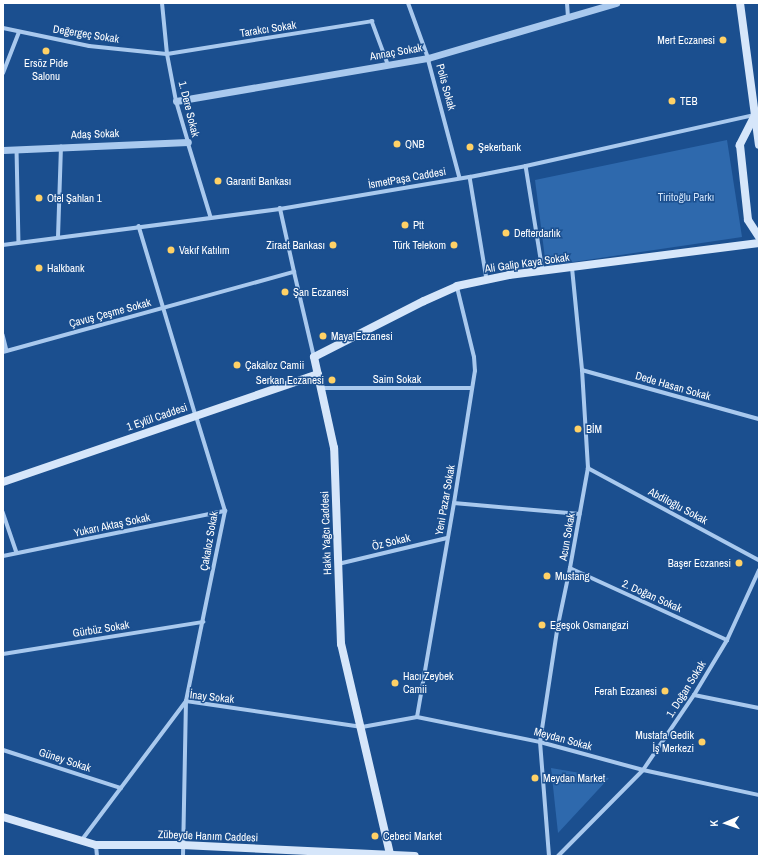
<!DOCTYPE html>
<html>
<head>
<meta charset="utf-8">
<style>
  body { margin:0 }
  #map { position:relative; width:762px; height:859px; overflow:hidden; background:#1b4f8f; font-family:"Archivo Narrow",sans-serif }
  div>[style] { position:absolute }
  .green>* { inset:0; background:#2e69ad }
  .pedestrian>* { height:3.5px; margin:-1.75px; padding:0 1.75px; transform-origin:1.75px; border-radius:1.75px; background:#a9c9ee }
  .minor>* { height:4px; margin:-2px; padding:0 2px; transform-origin:2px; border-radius:2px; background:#a9c9ee }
  .tertiary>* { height:7px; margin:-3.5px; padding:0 3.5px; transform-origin:3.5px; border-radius:3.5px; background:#a9c9ee }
  .secondary>* { height:8px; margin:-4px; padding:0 4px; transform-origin:4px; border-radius:4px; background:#d6e6fa }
  .dots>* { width:11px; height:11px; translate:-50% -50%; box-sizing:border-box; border:2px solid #1b4f8f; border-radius:50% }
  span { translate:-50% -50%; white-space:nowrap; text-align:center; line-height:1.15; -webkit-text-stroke:3px #1b4f8f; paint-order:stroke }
  .street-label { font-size:11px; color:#fff }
  .poi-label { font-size:11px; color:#fff }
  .right { translate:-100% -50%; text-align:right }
  .left { translate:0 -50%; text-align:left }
  .park-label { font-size:11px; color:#cfe3fa }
  .frame { position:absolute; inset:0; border:4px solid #fff; pointer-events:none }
  .north { position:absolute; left:706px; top:803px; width:40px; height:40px; -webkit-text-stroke:3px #1b4f8f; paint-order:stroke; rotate:268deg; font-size:11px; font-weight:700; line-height:16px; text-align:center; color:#fff }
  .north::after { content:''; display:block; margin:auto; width:14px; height:18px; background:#fff; clip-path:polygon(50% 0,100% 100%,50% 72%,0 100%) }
</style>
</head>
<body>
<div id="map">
  <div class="green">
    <div style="clip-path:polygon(727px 140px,742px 237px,546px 266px,535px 180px)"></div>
    <div style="clip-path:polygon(551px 768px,609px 778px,558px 833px)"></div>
  </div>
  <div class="pedestrian">
    <div style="left:372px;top:21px;width:46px;rotate:69.6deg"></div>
    <div style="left:428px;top:58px;width:124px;rotate:75.1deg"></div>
    <div style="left:188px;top:142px;width:78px;rotate:73deg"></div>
    <div style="left:17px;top:149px;width:93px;rotate:88.8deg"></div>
    <div style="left:526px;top:166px;width:106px;rotate:80.8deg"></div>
    <div style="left:470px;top:177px;width:104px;rotate:80.6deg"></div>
    <div style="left:139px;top:226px;width:198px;rotate:73.3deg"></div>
    <div style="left:58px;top:237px;width:90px;rotate:-88.1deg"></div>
    <div style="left:3px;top:245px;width:279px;rotate:-7.4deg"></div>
    <div style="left:280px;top:209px;width:193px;rotate:-9.6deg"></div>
    <div style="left:470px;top:177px;width:57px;rotate:-11.1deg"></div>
    <div style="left:526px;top:166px;width:234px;rotate:-12.6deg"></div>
    <div style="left:3px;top:335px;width:16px;rotate:76deg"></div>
    <div style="left:3px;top:352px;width:302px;rotate:-15.4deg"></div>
    <div style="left:294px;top:272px;width:65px;rotate:-102.5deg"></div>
    <div style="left:582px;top:370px;width:184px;rotate:15.5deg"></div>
    <div style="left:588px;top:468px;width:194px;rotate:28.3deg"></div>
    <div style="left:454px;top:503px;width:126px;rotate:5deg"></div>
    <div style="left:3px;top:512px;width:43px;rotate:71.1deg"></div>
    <div style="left:570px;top:568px;width:173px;rotate:24.6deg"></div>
    <div style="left:558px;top:625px;width:58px;rotate:-78.1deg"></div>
    <div style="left:570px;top:568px;width:102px;rotate:-79.8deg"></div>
    <div style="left:588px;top:468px;width:98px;rotate:-93.5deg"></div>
    <div style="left:582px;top:370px;width:102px;rotate:-95.6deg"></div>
  </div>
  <div class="minor">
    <div style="left:162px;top:3px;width:51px;rotate:84.4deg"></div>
    <div style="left:167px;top:54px;width:48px;rotate:79.2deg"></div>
    <div style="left:176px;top:101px;width:43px;rotate:73.7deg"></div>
    <div style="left:408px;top:3px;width:59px;rotate:70deg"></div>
    <div style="left:567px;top:3px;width:14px;rotate:86deg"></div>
    <div style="left:3px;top:28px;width:88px;rotate:11.8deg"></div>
    <div style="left:89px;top:46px;width:78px;rotate:5.9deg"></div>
    <div style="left:167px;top:54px;width:208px;rotate:-9.1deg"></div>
    <div style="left:3px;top:73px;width:44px;rotate:-68.7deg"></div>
    <div style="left:294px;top:272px;width:87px;rotate:76.8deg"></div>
    <div style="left:322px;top:388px;width:150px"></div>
    <div style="left:3px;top:556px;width:227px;rotate:-11.5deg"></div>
    <div style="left:338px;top:564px;width:112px;rotate:-13.4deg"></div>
    <div style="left:3px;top:654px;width:203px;rotate:-9.1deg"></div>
    <div style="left:694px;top:695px;width:66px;rotate:11.3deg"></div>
    <div style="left:417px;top:717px;width:217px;rotate:-80.2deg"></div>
    <div style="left:454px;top:503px;width:134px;rotate:-81deg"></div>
    <div style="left:475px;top:371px;width:14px;rotate:-94deg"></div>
    <div style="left:474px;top:357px;width:72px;rotate:-103.7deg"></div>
    <div style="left:3px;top:750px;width:124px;rotate:17.9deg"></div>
    <div style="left:81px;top:841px;width:175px;rotate:-53.1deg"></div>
    <div style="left:186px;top:701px;width:178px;rotate:8.4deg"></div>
    <div style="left:362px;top:727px;width:56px;rotate:-10.3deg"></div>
    <div style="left:417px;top:717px;width:126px;rotate:11.5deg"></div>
    <div style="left:540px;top:742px;width:107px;rotate:15.2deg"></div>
    <div style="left:643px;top:770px;width:119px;rotate:12.2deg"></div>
    <div style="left:96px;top:845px;width:11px;rotate:85deg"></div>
    <div style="left:183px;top:856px;width:155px;rotate:-88.9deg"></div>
    <div style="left:186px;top:701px;width:194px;rotate:-78.4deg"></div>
    <div style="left:225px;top:511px;width:99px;rotate:-107deg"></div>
    <div style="left:549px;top:856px;width:114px;rotate:-94.5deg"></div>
    <div style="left:540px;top:742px;width:118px;rotate:-81.3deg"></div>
    <div style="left:558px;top:856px;width:121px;rotate:-45.3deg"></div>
    <div style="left:643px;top:770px;width:91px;rotate:-55.8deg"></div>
    <div style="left:694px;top:695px;width:64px;rotate:-59deg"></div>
    <div style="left:727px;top:640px;width:77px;rotate:-65.4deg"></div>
  </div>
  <div class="tertiary">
    <div style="left:176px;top:101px;width:256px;rotate:-9.7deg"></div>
    <div style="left:428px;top:58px;width:196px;rotate:-16.3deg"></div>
    <div style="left:3px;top:150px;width:185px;rotate:-2.5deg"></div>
  </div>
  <div class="secondary">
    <div style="left:740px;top:3px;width:143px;rotate:82.4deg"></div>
    <div style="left:755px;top:115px;width:34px;rotate:117deg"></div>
    <div style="left:740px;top:145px;width:75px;rotate:83.9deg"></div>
    <div style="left:748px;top:220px;width:20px;rotate:57deg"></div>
    <div style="left:3px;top:482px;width:333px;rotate:-18.9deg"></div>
    <div style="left:3px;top:817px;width:97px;rotate:16.8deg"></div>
    <div style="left:96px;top:845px;width:86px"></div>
    <div style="left:182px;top:845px;width:233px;rotate:2.7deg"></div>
    <div style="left:390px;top:854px;width:216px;rotate:-103.1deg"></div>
    <div style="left:341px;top:644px;width:196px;rotate:-92deg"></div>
    <div style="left:334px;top:448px;width:93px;rotate:-102.4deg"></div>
    <div style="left:314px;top:357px;width:123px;rotate:-27deg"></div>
    <div style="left:424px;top:301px;width:36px;rotate:-24deg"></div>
    <div style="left:457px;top:286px;width:53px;rotate:-11.9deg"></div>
    <div style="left:509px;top:275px;width:252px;rotate:-7.3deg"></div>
  </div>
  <div class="dots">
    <div style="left:723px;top:40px;background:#ffd166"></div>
    <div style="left:46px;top:51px;background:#ffd166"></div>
    <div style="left:672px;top:101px;background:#ffd166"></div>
    <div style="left:397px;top:144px;background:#ffd166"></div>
    <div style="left:470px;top:147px;background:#ffd166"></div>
    <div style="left:218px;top:181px;background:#ffd166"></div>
    <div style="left:39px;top:198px;background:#ffd166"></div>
    <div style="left:405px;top:225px;background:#ffd166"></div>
    <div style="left:506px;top:233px;background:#ffd166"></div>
    <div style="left:333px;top:245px;background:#ffd166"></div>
    <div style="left:454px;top:245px;background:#ffd166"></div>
    <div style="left:171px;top:250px;background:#ffd166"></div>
    <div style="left:39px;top:268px;background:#ffd166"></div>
    <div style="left:285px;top:292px;background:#ffd166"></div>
    <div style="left:323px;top:336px;background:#ffd166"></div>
    <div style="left:237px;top:365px;background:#ffd166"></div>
    <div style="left:332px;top:380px;background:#ffd166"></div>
    <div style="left:578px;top:429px;background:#ffd166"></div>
    <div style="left:739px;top:563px;background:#ffd166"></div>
    <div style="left:547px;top:576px;background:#ffd166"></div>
    <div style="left:542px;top:625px;background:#ffd166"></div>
    <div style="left:395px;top:683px;background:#ffd166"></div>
    <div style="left:665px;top:691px;background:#ffd166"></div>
    <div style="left:702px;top:742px;background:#ffd166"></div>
    <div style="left:535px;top:778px;background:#ffd166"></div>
    <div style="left:375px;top:836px;background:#ffd166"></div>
  </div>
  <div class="street-label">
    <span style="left:268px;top:29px;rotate:-9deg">Tarakcı Sokak</span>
    <span style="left:86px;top:34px;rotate:9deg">Değergeç Sokak</span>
    <span style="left:396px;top:52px;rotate:-10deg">Annaç Sokak</span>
    <span style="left:446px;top:87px;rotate:75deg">Polis Sokak</span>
    <span style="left:189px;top:109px;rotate:76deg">1. Dere Sokak</span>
    <span style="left:95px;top:134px;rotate:-2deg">Adaş Sokak</span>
    <span style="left:407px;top:178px;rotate:-10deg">İsmetPaşa Caddesi</span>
    <span style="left:527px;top:263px;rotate:-8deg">Ali Galip Kaya Sokak</span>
    <span style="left:110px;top:313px;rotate:-15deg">Çavuş Çeşme Sokak</span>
    <span style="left:397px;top:379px">Saim Sokak</span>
    <span style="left:673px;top:386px;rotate:16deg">Dede Hasan Sokak</span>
    <span style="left:157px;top:417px;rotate:-19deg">1 Eylül Caddesi</span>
    <span style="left:445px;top:500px;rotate:-80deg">Yeni Pazar Sokak</span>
    <span style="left:678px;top:506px;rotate:28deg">Abdiloğlu Sokak</span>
    <span style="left:112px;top:525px;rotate:-12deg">Yukarı Aktaş Sokak</span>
    <span style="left:326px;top:533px;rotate:-92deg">Hakkı Yağcı Caddesi</span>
    <span style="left:567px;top:537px;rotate:-80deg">Acun Sokak</span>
    <span style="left:209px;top:541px;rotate:-80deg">Çakaloz Sokak</span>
    <span style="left:391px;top:542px;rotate:-14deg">Öz Sokak</span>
    <span style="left:652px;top:596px;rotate:24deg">2. Doğan Sokak</span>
    <span style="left:101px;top:629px;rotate:-9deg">Gürbüz Sokak</span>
    <span style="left:686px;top:689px;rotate:-58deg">1. Doğan Sokak</span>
    <span style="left:212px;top:697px;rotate:6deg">İnay Sokak</span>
    <span style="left:563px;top:739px;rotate:15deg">Meydan Sokak</span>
    <span style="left:65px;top:760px;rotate:18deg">Güney Sokak</span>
    <span style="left:208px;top:836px;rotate:2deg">Zübeyde Hanım Caddesi</span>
  </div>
  <div class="poi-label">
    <span class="right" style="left:715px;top:40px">Mert Eczanesi</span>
    <span style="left:46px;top:70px">Ersöz Pide<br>Salonu</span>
    <span class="left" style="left:680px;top:101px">TEB</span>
    <span class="left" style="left:405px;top:144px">QNB</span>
    <span class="left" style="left:478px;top:147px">Şekerbank</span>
    <span class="left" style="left:226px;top:181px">Garanti Bankası</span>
    <span class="left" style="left:47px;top:198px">Otel Şahlan 1</span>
    <span class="left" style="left:413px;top:225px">Ptt</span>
    <span class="left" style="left:514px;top:233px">Defterdarlık</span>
    <span class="right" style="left:325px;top:245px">Ziraat Bankası</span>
    <span class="right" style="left:446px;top:245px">Türk Telekom</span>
    <span class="left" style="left:179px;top:250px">Vakıf Katılım</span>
    <span class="left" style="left:47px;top:268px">Halkbank</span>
    <span class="left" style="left:293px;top:292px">Şan Eczanesi</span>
    <span class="left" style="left:331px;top:336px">Maya Eczanesi</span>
    <span class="left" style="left:245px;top:365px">Çakaloz Camii</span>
    <span class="right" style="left:324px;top:380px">Serkan Eczanesi</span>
    <span class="left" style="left:586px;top:429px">BİM</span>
    <span class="right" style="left:731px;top:563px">Başer Eczanesi</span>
    <span class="left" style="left:555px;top:576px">Mustang</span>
    <span class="left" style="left:550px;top:625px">Egeşok Osmangazi</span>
    <span class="left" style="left:403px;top:683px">Hacı Zeybek<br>Camii</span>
    <span class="right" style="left:657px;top:691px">Ferah Eczanesi</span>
    <span class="right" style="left:694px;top:742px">Mustafa Gedik<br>İş Merkezi</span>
    <span class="left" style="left:543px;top:778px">Meydan Market</span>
    <span class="left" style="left:383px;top:836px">Cebeci Market</span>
  </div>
  <div class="park-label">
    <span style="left:686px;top:197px">Tiritoğlu Parkı</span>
  </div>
  <div class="frame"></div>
  <div class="north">K</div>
</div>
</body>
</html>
